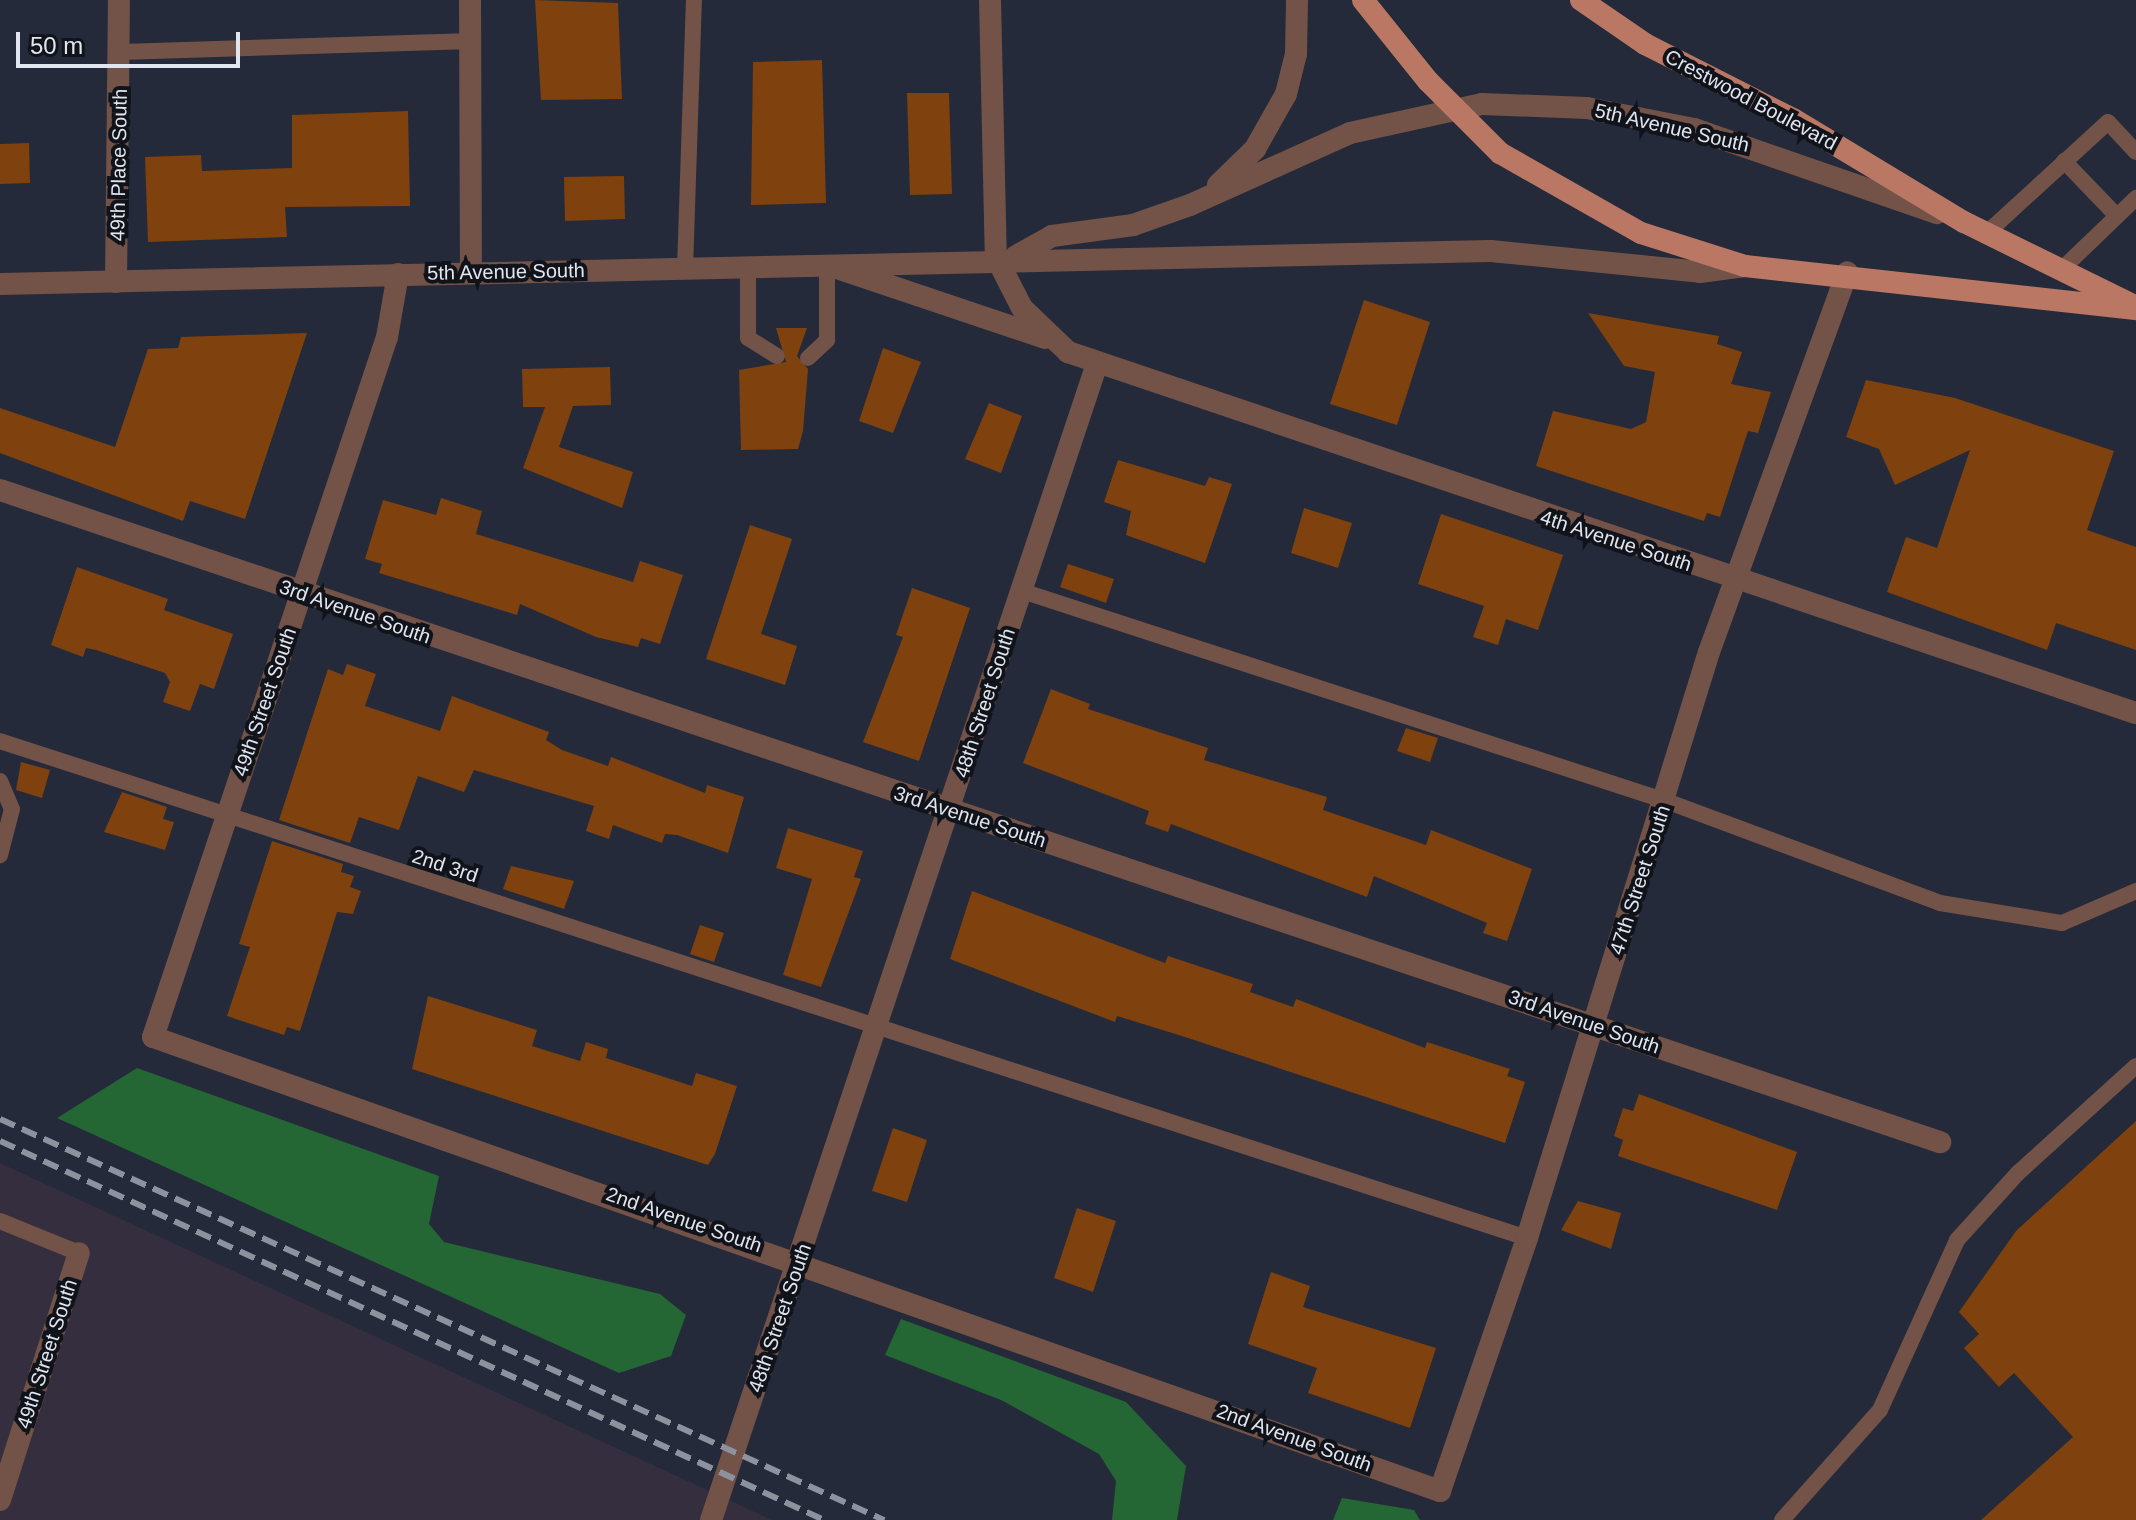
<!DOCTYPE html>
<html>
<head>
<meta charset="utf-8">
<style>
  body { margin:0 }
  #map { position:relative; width:2136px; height:1520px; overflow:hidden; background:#242a39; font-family:Arial,sans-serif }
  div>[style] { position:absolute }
  .industrial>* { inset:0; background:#352e3e }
  .forest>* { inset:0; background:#246634 }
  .building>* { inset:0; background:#7f410d }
  .service>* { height:16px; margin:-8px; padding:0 8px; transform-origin:8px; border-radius:8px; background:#735248 }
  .minor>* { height:22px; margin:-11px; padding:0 11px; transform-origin:11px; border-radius:11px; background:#735248 }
  .tertiary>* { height:22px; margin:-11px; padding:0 11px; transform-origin:11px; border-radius:11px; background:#735248 }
  .primary>* { height:22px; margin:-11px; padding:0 11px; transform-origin:11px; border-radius:11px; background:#ba7864 }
  .rail>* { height:6px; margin-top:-3px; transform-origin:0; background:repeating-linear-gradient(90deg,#8d929f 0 16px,transparent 0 24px) }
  span { translate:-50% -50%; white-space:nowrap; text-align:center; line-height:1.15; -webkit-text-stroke:8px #10131a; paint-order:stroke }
  .street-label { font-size:20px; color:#e0e5ef }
  .scale { position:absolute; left:16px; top:32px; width:224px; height:36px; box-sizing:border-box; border:4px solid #e0e5ef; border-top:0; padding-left:10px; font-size:24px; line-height:28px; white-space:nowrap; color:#e0e5ef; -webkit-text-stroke:6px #10131a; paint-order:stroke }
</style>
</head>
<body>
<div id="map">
  <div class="industrial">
    <div style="clip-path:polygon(0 1163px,772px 1520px,0 1520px)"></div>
  </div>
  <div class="forest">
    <div style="clip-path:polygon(137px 1068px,439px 1176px,429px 1224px,444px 1242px,660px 1294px,686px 1315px,671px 1356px,619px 1373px,57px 1118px)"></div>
    <div style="clip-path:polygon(901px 1319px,1126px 1402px,1186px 1466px,1177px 1520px,1112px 1520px,1116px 1481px,1099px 1454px,1001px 1400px,885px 1355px)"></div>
    <div style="clip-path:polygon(1342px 1498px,1414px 1510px,1420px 1520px,1333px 1520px)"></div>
  </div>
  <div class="building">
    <div style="clip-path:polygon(535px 0,618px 3px,622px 99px,541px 100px)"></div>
    <div style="clip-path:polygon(822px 60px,826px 203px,751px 205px,753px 62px)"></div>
    <div style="clip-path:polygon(907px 93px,949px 93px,952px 194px,910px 195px)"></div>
    <div style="clip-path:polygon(408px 111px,410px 206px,285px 207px,287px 237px,148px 242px,145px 157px,201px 155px,202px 171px,292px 168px,292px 115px)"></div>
    <div style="clip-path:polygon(29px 143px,30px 183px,0 184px,0 144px)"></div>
    <div style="clip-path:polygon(624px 176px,625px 219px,565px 221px,564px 177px)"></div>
    <div style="clip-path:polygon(1364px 300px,1430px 322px,1397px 425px,1330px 404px)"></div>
    <div style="clip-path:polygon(1588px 313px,1719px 336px,1717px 344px,1742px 352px,1731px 384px,1771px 392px,1758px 433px,1748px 431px,1720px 517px,1707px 513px,1704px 521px,1536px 466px,1553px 411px,1631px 429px,1646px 422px,1655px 372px,1624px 366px)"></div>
    <div style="clip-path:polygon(776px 328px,807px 328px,797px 356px,808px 369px,803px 431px,798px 449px,741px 450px,739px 370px,786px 362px)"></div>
    <div style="clip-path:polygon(307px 333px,245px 519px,190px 501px,183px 521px,0 453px,0 408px,115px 447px,148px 349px,178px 348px,181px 337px)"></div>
    <div style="clip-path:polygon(883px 348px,921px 362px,893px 433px,859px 421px)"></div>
    <div style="clip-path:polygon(610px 367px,611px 405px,573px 406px,559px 447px,633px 472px,622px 508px,523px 468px,545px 407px,523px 407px,522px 369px)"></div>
    <div style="clip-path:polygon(1866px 380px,1955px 398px,2114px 451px,2087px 530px,2136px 547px,2136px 650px,2056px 623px,2047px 650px,1887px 592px,1906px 537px,1937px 548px,1970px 450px,1895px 485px,1879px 449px,1846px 437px)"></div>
    <div style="clip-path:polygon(989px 403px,1022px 416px,1001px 473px,965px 459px)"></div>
    <div style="clip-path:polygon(1118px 460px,1205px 486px,1209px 477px,1232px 484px,1205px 563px,1126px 535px,1131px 511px,1104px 502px)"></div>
    <div style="clip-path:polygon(441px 498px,482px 511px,476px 534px,633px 582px,640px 561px,683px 575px,660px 644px,641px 638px,638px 647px,596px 637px,520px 604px,517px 615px,379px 573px,382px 564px,365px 559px,383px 500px,436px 515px)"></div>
    <div style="clip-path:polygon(1304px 508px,1352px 523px,1338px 568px,1291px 553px)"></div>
    <div style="clip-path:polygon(1441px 514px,1563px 555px,1538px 630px,1506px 619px,1498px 645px,1473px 637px,1484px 606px,1418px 584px)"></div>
    <div style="clip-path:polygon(750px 525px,792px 539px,761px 634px,797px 646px,785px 685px,706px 659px)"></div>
    <div style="clip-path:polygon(1068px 564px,1114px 579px,1106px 603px,1060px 587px)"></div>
    <div style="clip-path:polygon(77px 567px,168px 599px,164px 610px,233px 634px,214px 689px,200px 684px,190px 711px,163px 702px,170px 682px,165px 673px,96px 650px,86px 648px,83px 657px,51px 645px)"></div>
    <div style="clip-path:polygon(912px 588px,970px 608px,919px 761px,863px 742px,903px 637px,896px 635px)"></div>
    <div style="clip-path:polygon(347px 664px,376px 674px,365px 706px,440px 731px,452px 696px,549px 732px,546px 740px,562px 750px,608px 766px,611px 757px,705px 793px,707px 785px,744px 797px,728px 853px,677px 835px,665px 834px,662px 843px,613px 825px,609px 839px,586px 831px,594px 806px,474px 770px,464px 792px,418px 776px,399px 830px,359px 817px,350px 843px,279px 820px,328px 669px,343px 675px)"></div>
    <div style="clip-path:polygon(1051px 689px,1090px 704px,1088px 709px,1208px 748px,1204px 760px,1327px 797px,1323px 810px,1426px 845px,1431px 830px,1532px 869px,1507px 941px,1483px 933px,1487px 923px,1374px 876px,1367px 897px,1171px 824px,1168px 832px,1145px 824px,1149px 811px,1023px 763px)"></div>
    <div style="clip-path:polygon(1406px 728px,1438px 738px,1430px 762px,1397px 751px)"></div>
    <div style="clip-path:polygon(21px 762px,50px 770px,42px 798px,16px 790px)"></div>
    <div style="clip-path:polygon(122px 792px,167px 807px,163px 819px,174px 822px,165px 850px,104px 832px)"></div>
    <div style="clip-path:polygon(788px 828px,863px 851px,854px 877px,861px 879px,821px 987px,783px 975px,812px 879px,776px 868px)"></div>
    <div style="clip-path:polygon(272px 841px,343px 864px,341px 872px,354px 876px,350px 887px,361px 891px,353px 914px,337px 912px,300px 1031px,287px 1027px,284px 1035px,227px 1016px,250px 947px,239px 944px)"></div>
    <div style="clip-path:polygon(511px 866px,574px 881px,564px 909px,503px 889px)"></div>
    <div style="clip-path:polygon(972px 891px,1165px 963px,1168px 956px,1253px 984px,1250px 992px,1293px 1007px,1296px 999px,1425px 1048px,1427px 1042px,1510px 1069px,1507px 1076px,1525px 1082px,1505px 1143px,1182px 1036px,1117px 1016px,1115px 1022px,950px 959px)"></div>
    <div style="clip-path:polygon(700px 925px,724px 933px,714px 962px,690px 954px)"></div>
    <div style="clip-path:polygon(428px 996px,537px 1030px,532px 1046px,580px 1061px,586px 1042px,608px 1049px,606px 1058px,692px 1086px,696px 1073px,737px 1086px,715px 1154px,708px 1165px,412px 1069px)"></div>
    <div style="clip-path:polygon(1639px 1094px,1797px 1152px,1777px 1210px,1618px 1156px,1623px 1140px,1614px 1136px,1623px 1108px,1633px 1111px)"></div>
    <div style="clip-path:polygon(2136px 1121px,2136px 1520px,1981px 1520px,2073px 1437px,2014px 1373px,1999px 1387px,1964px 1348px,1979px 1334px,1959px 1312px,2016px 1231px)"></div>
    <div style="clip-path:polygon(893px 1128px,927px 1140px,907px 1202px,872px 1191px)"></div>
    <div style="clip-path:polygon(1578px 1201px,1621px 1213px,1611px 1249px,1561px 1230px)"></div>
    <div style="clip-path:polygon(1077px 1208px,1116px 1221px,1093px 1292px,1054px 1278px)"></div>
    <div style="clip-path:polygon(1271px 1272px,1310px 1286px,1303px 1307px,1436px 1348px,1410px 1428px,1308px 1393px,1317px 1368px,1248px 1344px)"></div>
  </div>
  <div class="service">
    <div style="left:121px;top:52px;width:351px;rotate:-1.8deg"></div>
    <div style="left:2064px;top:161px;width:76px;rotate:46.1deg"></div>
    <div style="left:1989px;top:231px;width:161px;rotate:-42.5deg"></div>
    <div style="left:2108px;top:122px;width:41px;rotate:47deg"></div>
    <div style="left:748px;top:268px;width:70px;rotate:90deg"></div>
    <div style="left:748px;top:338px;width:34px;rotate:32deg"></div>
    <div style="left:685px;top:269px;width:269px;rotate:-88.1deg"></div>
    <div style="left:2062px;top:269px;width:103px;rotate:-43.8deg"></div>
    <div style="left:808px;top:358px;width:26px;rotate:-43deg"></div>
    <div style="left:827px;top:340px;width:75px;rotate:-90deg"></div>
    <div style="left:1022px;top:591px;width:677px;rotate:18.06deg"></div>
    <div style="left:1666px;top:801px;width:292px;rotate:20.4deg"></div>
    <div style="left:1940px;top:903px;width:124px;rotate:9.3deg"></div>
    <div style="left:2062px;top:923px;width:81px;rotate:-23.4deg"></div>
    <div style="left:0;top:741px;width:1606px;rotate:18.03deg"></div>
    <div style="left:0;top:781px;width:30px;rotate:67deg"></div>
    <div style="left:12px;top:809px;width:48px;rotate:104.6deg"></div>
    <div style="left:0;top:1221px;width:85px;rotate:22.1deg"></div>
    <div style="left:1782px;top:1520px;width:147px;rotate:-48.3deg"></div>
    <div style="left:1880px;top:1410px;width:187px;rotate:-65.6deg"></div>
    <div style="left:1957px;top:1240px;width:91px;rotate:-47.7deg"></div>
    <div style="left:2018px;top:1173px;width:159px;rotate:-42.2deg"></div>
  </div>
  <div class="minor">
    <div style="left:470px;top:0;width:273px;rotate:89.8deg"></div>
    <div style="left:990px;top:0;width:257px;rotate:88.7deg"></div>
    <div style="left:996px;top:257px;width:57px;rotate:63deg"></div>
    <div style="left:1022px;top:308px;width:64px;rotate:43.7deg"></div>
    <div style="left:1068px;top:352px;width:1127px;rotate:18.68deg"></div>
    <div style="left:398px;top:274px;width:64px;rotate:99.9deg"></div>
    <div style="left:387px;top:337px;width:738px;rotate:108.48deg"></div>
    <div style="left:153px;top:1037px;width:1365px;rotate:19.43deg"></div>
    <div style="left:1440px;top:1491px;width:268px;rotate:-71deg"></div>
    <div style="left:1527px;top:1238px;width:614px;rotate:-72.75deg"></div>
    <div style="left:1709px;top:652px;width:404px;rotate:-70deg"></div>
    <div style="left:116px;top:282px;width:282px;rotate:-89.4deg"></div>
    <div style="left:0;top:490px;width:2047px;rotate:18.58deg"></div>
    <div style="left:0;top:1500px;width:259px;rotate:-72.3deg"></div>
    <div style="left:711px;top:1520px;width:1216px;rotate:-71.54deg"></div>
  </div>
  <div class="tertiary">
    <div style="left:1218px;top:185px;width:52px;rotate:-44.2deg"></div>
    <div style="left:1255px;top:149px;width:63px;rotate:-60.6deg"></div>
    <div style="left:1286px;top:94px;width:41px;rotate:-76deg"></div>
    <div style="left:1296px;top:54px;width:54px;rotate:-88.9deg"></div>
    <div style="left:1016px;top:256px;width:41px;rotate:-29.1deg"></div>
    <div style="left:1052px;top:236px;width:82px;rotate:-7.7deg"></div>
    <div style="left:1133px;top:225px;width:60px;rotate:-19.3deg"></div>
    <div style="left:1190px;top:205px;width:175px;rotate:-24.2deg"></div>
    <div style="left:1350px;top:133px;width:135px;rotate:-12.4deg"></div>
    <div style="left:1482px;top:104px;width:105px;rotate:2.2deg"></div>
    <div style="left:1587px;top:108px;width:109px;rotate:11.1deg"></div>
    <div style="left:1694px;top:129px;width:257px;rotate:19.1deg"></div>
    <div style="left:840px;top:269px;width:216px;rotate:18.6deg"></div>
    <div style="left:0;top:284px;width:1491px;rotate:-1.27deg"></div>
    <div style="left:1491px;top:251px;width:210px;rotate:5.7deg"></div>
    <div style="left:1700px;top:272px;width:45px;rotate:-7.6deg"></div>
  </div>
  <div class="primary">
    <div style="left:1363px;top:0;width:104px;rotate:51.3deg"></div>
    <div style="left:1428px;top:81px;width:102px;rotate:45deg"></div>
    <div style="left:1500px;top:153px;width:162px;rotate:29.6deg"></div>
    <div style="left:1641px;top:233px;width:109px;rotate:17.6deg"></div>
    <div style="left:1745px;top:266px;width:393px;rotate:6.3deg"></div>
    <div style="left:1581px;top:0;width:78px;rotate:34.5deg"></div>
    <div style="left:1645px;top:44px;width:166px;rotate:26.9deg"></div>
    <div style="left:1793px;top:119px;width:200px;rotate:31.1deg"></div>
    <div style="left:1964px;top:222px;width:186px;rotate:26.2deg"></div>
  </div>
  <div class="rail">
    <div style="left:0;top:1119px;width:971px;rotate:24.4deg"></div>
    <div style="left:0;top:1141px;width:907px;rotate:24.7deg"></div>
  </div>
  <div class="street-label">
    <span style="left:1751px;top:100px;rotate:28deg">Crestwood Boulevard</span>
    <span style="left:1672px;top:128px;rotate:13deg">5th Avenue South</span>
    <span style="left:119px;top:165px;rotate:-89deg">49th Place South</span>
    <span style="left:506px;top:272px;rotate:-1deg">5th Avenue South</span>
    <span style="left:1616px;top:541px;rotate:18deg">4th Avenue South</span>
    <span style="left:355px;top:612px;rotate:19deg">3rd Avenue South</span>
    <span style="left:265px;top:702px;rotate:-71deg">49th Street South</span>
    <span style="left:985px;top:703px;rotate:-72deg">48th Street South</span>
    <span style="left:970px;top:817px;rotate:18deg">3rd Avenue South</span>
    <span style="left:445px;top:866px;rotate:18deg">2nd 3rd</span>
    <span style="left:1640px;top:880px;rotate:-72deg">47th Street South</span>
    <span style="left:1584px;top:1022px;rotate:19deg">3rd Avenue South</span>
    <span style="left:684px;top:1220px;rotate:19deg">2nd Avenue South</span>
    <span style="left:780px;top:1318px;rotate:-71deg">48th Street South</span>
    <span style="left:47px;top:1354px;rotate:-72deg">49th Street South</span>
    <span style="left:1294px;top:1438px;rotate:20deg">2nd Avenue South</span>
  </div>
  <div class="scale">50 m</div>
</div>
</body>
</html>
